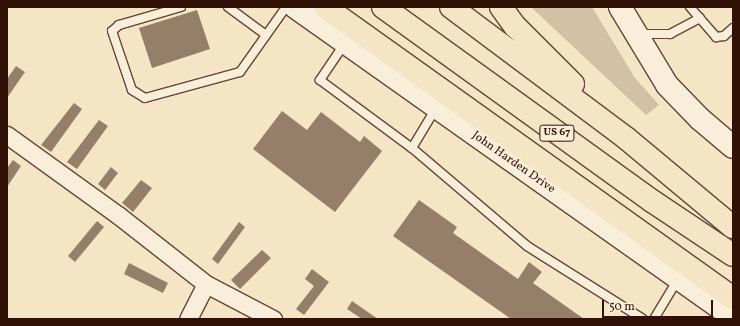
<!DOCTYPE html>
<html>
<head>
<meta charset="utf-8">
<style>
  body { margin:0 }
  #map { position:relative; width:740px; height:326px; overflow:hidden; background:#f4e5c5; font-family:Vollkorn,serif }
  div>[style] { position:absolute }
  .green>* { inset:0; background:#d3c1a5 }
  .building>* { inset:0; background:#967f69 }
  .roads { filter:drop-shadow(1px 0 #624636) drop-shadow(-1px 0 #624636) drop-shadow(0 1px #624636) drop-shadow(0 -1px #624636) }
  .lane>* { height:8px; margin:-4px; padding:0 4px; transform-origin:4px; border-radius:4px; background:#f8eed9 }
  .street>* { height:17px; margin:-8.5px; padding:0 8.5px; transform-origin:8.5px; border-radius:8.5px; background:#f8eed9 }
  .secondary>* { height:22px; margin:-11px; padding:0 11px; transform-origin:11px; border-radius:11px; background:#f8eed9 }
  .highway>* { height:22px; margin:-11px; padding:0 11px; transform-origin:11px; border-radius:11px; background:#f4e5c5 }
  span { translate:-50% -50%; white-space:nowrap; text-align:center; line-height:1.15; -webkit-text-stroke:4px #f8eed9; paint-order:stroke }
  .shield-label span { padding:1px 3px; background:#f8eed9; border:1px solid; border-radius:3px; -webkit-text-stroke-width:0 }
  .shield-label { font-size:11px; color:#311106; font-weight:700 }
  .street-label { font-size:12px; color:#311106 }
  .frame { position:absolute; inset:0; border:8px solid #311106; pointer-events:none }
  .scale { position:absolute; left:602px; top:300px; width:111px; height:18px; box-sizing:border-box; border:2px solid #311106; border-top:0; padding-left:5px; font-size:12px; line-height:14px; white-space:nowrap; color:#311106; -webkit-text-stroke:3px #f8eed9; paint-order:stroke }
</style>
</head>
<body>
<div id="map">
  <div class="green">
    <div style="clip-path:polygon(531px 7px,592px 7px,635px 78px,659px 105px,646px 115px)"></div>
  </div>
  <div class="building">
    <div style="clip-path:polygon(197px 10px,210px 49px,152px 68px,139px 28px)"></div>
    <div style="clip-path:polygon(16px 66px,25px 72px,7px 98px,7px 79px)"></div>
    <div style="clip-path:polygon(74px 103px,82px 109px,51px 152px,41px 145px)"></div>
    <div style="clip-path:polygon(282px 111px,307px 130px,321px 112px,360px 142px,364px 136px,382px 151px,335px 212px,253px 149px)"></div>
    <div style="clip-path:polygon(99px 120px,108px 126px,77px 169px,67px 162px)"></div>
    <div style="clip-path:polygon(13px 160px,21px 166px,7px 187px,7px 168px)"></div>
    <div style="clip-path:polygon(111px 167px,118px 173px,105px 190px,98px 184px)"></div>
    <div style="clip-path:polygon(141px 180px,152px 188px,133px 212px,122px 203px)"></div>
    <div style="clip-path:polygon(419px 200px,457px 227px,453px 233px,518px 279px,529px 262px,542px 272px,533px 283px,584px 319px,511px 319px,393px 236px)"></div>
    <div style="clip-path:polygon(97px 221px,104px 227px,75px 262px,68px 256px)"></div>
    <div style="clip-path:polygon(239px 222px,245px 227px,218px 264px,212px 259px)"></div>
    <div style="clip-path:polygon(262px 250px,271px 258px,240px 289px,231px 280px)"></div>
    <div style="clip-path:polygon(129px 263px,168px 283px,163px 293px,124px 274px)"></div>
    <div style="clip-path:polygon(312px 269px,329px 282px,304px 315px,296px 309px,314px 286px,305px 279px)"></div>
    <div style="clip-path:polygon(352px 301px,378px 319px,362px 319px,347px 309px)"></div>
  </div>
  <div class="roads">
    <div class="lane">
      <div style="left:181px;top:7px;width:65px;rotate:163.8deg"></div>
      <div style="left:119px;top:25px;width:9px;rotate:139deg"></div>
      <div style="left:112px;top:31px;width:62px;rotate:71.3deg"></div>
      <div style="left:132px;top:90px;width:15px;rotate:32deg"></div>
      <div style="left:145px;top:98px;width:98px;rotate:-15.3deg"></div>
      <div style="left:240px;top:72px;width:80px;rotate:-54.7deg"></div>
      <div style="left:228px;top:7px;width:47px;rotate:36.4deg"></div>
      <div style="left:690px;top:7px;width:40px;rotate:49deg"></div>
      <div style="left:716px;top:37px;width:8px;rotate:-7deg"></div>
      <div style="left:724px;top:36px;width:12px;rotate:-42deg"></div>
      <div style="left:639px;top:34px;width:31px"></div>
      <div style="left:670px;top:34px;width:34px;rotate:-28deg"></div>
      <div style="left:345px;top:43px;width:45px;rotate:124deg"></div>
      <div style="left:320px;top:80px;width:114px;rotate:36.5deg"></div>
      <div style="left:412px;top:148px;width:151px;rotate:40.4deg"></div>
      <div style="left:527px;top:246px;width:137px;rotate:32.2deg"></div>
      <div style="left:412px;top:148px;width:47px;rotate:-59deg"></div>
      <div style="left:654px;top:319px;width:47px;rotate:-59deg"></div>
    </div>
    <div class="street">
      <div style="left:7px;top:135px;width:137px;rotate:35.8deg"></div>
      <div style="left:118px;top:215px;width:112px;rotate:38.1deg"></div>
      <div style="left:206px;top:284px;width:76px;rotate:27.6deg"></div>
      <div style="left:188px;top:319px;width:39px;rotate:-63deg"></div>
    </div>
    <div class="secondary">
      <div style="left:295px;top:7px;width:537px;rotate:35.29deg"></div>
      <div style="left:620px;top:7px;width:91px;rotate:58.9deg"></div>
      <div style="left:667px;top:85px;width:47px;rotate:45.9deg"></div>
      <div style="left:700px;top:119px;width:43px;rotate:40.3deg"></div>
    </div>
    <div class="highway">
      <div style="left:325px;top:7px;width:501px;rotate:35.5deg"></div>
      <div style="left:383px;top:7px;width:332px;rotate:35.8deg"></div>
      <div style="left:652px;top:201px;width:97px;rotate:33.7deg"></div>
      <div style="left:451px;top:7px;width:219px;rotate:36.8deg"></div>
      <div style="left:626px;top:138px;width:139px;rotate:39.8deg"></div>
      <div style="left:501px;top:7px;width:24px;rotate:54deg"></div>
      <div style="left:515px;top:26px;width:82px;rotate:45deg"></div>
    </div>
  </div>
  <div class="shield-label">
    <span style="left:557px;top:133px">US 67</span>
  </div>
  <div class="street-label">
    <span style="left:513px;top:163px;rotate:35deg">John Harden Drive</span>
  </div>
  <div class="frame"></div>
  <div class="scale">50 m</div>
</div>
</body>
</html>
